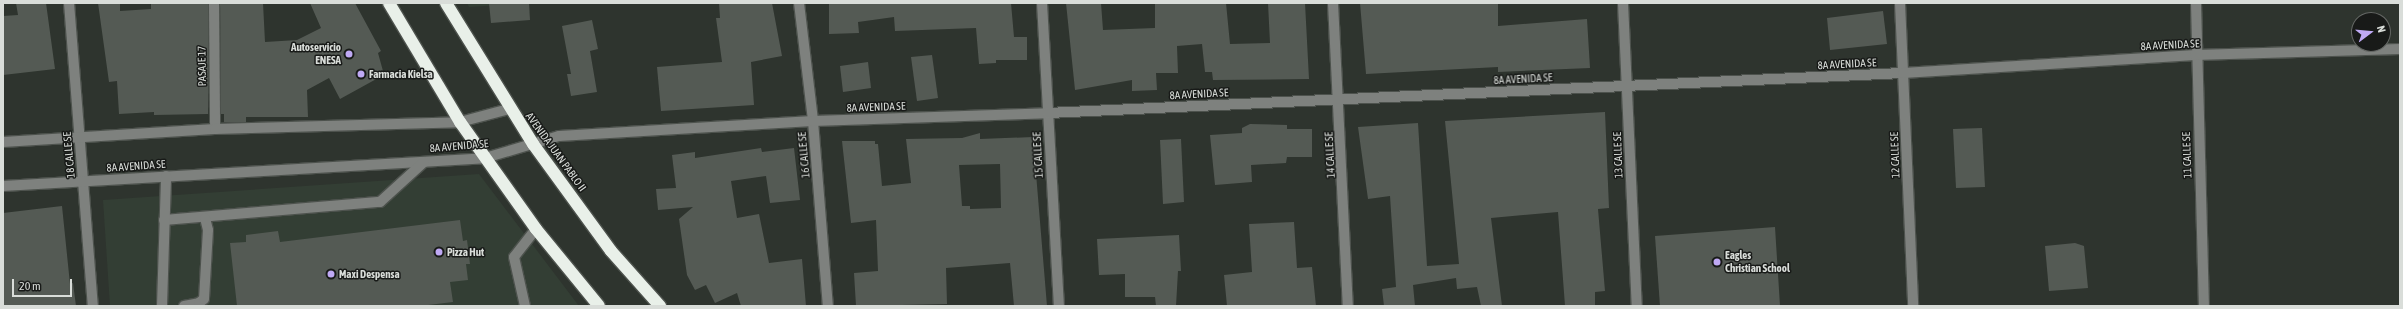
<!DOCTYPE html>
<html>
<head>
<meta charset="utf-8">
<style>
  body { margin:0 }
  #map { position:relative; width:2403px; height:309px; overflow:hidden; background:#2e342e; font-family:"Asap Condensed",sans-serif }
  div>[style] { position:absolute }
  .built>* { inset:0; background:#333e34 }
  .building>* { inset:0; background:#545a54 }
  .roads { filter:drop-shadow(1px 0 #4d524d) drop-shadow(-1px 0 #4d524d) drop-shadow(0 1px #4d524d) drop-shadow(0 -1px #4d524d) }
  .minor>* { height:10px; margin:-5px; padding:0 5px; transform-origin:5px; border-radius:5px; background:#7e817e }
  .highway>* { height:12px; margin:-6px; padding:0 6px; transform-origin:6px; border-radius:6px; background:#e9f0e9 }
  .dots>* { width:11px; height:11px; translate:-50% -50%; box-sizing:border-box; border:2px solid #181a18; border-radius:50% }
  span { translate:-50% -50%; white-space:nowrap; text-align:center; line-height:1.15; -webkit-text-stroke:3px #181a18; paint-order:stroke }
  .street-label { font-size:11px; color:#d9ddd9 }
  .poi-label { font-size:11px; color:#d9ddd9; font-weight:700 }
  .right { translate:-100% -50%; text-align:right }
  .left { translate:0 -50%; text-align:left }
  .frame { position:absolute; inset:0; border:4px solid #d9ddd9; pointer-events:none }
  .north { position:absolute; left:2351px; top:12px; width:40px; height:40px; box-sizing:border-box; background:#181a18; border:1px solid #656865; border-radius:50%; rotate:74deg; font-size:11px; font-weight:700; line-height:16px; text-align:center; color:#d9ddd9 }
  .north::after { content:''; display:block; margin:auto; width:14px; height:18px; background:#bfa9f4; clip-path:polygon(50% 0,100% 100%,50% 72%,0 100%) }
  .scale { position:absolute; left:12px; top:279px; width:60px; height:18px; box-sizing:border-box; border:2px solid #d9ddd9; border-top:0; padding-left:5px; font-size:12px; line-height:14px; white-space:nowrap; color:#d9ddd9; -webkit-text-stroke:3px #181a18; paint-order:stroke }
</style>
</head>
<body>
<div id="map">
  <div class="built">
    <div style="clip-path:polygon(467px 3px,536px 3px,469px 7px)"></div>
    <div style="clip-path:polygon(479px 174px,579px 306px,110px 306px,103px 200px)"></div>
  </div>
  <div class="building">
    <div style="clip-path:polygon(16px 3px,46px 3px,55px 69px,3px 75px,3px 16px,18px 15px)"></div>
    <div style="clip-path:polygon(98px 3px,120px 3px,120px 11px,151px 9px,151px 4px,208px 3px,208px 114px,154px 115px,154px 112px,119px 114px,117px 81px,109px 82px)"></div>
    <div style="clip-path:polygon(220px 3px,263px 3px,265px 42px,297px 40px,321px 28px,310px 3px,355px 3px,381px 51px,378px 53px,383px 71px,380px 77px,340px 99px,329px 78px,307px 90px,308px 117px,246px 117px,246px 122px,224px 122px,224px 114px,221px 114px)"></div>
    <div style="clip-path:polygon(489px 3px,529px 3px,530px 20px,491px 23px)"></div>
    <div style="clip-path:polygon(719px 3px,772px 3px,782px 56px,751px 62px,754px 105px,661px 111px,657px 67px,722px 62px,716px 18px,720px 18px)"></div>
    <div style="clip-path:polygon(829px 3px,1011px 3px,1014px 37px,1027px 37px,1027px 60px,996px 60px,996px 63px,979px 64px,976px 28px,895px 31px,894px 17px,858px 22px,859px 33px,829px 34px)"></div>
    <div style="clip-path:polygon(1066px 3px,1101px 3px,1103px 30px,1155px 28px,1155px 3px,1226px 3px,1230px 44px,1270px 43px,1268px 3px,1305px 3px,1309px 79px,1213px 80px,1212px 72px,1205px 72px,1202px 44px,1177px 46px,1178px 73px,1156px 73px,1157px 90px,1132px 91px,1132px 80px,1075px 90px)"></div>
    <div style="clip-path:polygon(1360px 3px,1498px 3px,1498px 26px,1587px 19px,1590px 68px,1498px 72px,1498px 67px,1366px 74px)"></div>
    <div style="clip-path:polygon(1883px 11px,1887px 44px,1830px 50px,1827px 18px)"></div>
    <div style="clip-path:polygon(592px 20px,598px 49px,590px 51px,597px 92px,571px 96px,567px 74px,571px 74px,562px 26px)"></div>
    <div style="clip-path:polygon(932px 55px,938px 98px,917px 101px,911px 57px)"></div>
    <div style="clip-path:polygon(868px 62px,871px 88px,843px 92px,840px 66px)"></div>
    <div style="clip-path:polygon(1605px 112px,1609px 208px,1598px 209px,1605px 291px,1595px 292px,1595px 306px,1565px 306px,1558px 212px,1491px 218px,1502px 306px,1481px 306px,1477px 287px,1457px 289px,1456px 278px,1413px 285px,1415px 306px,1384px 306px,1382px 289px,1396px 287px,1390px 196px,1368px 199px,1358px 127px,1418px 123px,1427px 266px,1459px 264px,1445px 121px)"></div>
    <div style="clip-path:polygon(1250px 124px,1287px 125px,1287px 129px,1312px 129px,1312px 157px,1287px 157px,1286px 163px,1251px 165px,1252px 182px,1215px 185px,1210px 135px,1242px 133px,1242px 128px)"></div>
    <div style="clip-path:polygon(1982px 128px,1985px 187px,1956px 188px,1953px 129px)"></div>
    <div style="clip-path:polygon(evenodd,980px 133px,980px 139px,1033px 137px,1047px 306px,1014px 306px,1010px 263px,946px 268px,947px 304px,856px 306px,854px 273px,878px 271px,876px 220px,851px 223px,842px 141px,875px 141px,875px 144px,878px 144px,882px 186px,911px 183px,906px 139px,962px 138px,980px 133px,1000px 164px,1001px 208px,970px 209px,970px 206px,962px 206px,959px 165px,1000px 164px)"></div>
    <div style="clip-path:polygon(1181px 139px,1184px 202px,1163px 204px,1160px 140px)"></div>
    <div style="clip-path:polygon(761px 148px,762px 152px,794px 148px,800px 200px,770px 203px,766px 176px,731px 181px,737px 218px,759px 214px,769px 263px,802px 259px,806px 306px,741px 306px,737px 293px,715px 303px,706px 285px,695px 290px,687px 275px,679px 219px,693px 207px,658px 210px,656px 189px,676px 188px,672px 155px,695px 152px,695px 158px)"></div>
    <div style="clip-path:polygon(62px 206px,70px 284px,73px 283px,76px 306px,3px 306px,3px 213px)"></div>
    <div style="clip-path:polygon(460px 220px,463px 241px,467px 240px,470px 264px,466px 264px,468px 280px,450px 282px,453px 302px,420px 306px,237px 306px,230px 243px,246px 242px,246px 235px,278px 231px,280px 242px)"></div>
    <div style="clip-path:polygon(1294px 222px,1297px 268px,1312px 267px,1316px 306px,1227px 306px,1224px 275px,1252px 272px,1249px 224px)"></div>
    <div style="clip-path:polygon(1775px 227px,1780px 306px,1660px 306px,1655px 236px)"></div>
    <div style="clip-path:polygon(1179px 235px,1181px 271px,1178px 271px,1176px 306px,1156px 306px,1155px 297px,1125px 297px,1125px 274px,1099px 275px,1097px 239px)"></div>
    <div style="clip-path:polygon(2075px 243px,2084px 246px,2088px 288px,2049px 291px,2045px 246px)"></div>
  </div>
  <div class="roads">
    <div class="minor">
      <div style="left:69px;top:3px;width:304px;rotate:85.5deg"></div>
      <div style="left:214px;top:3px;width:126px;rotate:89.5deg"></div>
      <div style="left:799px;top:3px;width:119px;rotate:83.2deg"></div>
      <div style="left:813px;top:121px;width:186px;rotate:85.4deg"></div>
      <div style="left:1042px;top:3px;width:303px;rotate:86.8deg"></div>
      <div style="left:1333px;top:3px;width:303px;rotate:87.2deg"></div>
      <div style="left:1623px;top:3px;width:303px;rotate:87.4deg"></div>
      <div style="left:1900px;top:3px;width:303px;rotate:87.5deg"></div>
      <div style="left:2196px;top:3px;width:303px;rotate:88.5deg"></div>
      <div style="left:3px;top:142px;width:212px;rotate:-3.5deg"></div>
      <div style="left:215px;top:129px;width:245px;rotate:-1.6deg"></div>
      <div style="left:460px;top:122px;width:51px;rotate:-14.9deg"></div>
      <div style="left:3px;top:186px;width:483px;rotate:-3.3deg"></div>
      <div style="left:485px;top:158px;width:77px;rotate:-16.6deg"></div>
      <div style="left:559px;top:136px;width:254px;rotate:-3.4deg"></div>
      <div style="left:813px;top:121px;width:235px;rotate:-1.9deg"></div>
      <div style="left:1048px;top:113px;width:856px;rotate:-2.68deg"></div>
      <div style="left:1903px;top:73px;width:293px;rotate:-3.5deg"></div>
      <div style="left:2195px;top:55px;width:205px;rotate:-1.7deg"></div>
      <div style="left:164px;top:220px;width:217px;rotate:-4.8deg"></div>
      <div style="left:380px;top:202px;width:59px;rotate:-42.3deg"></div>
      <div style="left:162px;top:306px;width:130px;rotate:-88.2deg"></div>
      <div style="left:184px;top:306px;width:15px;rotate:-11deg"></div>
      <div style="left:199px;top:303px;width:6px;rotate:-39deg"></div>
      <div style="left:204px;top:299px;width:69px;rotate:-86.7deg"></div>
      <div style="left:208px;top:230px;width:12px;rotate:-104deg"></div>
      <div style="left:525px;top:306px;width:50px;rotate:-102.7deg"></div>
      <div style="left:514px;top:257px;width:36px;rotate:-52deg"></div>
    </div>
    <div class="highway">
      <div style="left:389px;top:3px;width:139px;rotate:59.2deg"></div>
      <div style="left:460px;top:122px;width:131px;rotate:54.6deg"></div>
      <div style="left:536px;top:229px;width:99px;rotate:50.7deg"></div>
      <div style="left:446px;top:3px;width:166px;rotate:58.3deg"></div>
      <div style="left:533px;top:144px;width:132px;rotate:53.9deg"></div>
      <div style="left:611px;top:251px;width:74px;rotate:48.3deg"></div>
    </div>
  </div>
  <div class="dots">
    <div style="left:349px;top:54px;background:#bfa9f4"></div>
    <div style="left:361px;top:74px;background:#bfa9f4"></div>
    <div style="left:439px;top:252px;background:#bfa9f4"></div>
    <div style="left:1717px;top:262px;background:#bfa9f4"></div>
    <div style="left:331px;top:274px;background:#bfa9f4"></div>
  </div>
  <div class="street-label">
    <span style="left:2170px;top:45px;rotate:-3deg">8A AVENIDA SE</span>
    <span style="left:1847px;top:64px;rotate:-3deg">8A AVENIDA SE</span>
    <span style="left:202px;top:66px;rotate:-91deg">PASAJE 17</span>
    <span style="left:1523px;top:79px;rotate:-3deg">8A AVENIDA SE</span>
    <span style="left:1199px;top:94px;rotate:-3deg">8A AVENIDA SE</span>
    <span style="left:876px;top:107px;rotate:-2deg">8A AVENIDA SE</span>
    <span style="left:459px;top:146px;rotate:-5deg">8A AVENIDA SE</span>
    <span style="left:556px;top:152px;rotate:54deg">AVENIDA JUAN PABLO II</span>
    <span style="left:69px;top:155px;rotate:-95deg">18 CALLE SE</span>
    <span style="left:804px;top:155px;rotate:-95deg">16 CALLE SE</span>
    <span style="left:1038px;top:155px;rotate:-93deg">15 CALLE SE</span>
    <span style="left:1330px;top:155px;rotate:-93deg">14 CALLE SE</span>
    <span style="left:1618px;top:155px;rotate:-92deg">13 CALLE SE</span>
    <span style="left:1895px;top:155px;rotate:-92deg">12 CALLE SE</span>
    <span style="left:2187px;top:155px;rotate:-92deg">11 CALLE SE</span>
    <span style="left:136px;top:166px;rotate:-4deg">8A AVENIDA SE</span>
  </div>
  <div class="poi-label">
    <span class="right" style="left:341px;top:54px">Autoservicio<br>ENESA</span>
    <span class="left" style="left:369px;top:74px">Farmacia Kielsa</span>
    <span class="left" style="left:447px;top:252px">Pizza Hut</span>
    <span class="left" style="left:1725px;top:262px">Eagles<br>Christian School</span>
    <span class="left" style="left:339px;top:274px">Maxi Despensa</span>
  </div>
  <div class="frame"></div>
  <div class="north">N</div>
  <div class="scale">20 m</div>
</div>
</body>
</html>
